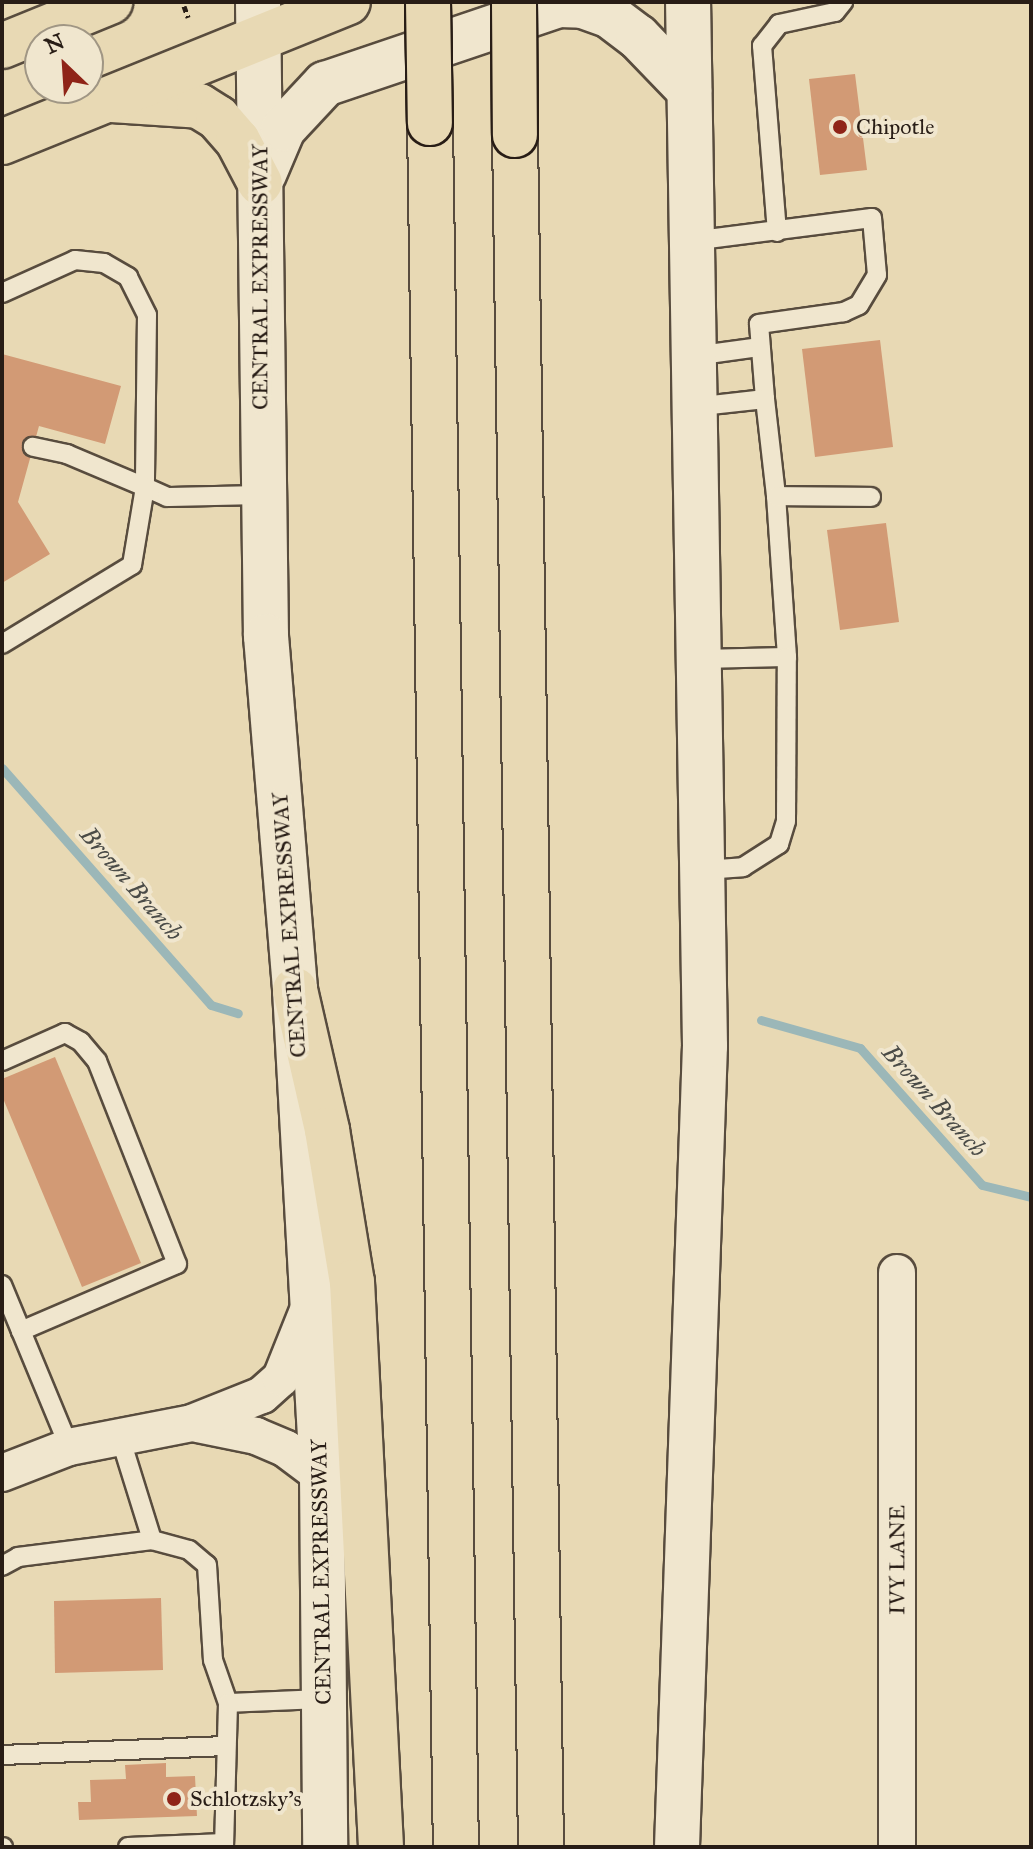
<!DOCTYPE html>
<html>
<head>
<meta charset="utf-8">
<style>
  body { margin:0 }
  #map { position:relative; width:1033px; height:1849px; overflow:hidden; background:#e8d9b4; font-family:"IM FELL Great Primer",serif }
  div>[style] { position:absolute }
  .stream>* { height:9px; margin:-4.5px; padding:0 4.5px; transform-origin:4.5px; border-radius:4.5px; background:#9bb7b8 }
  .building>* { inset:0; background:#d29a75 }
  .path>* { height:5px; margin-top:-2.5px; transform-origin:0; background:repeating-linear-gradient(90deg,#281d16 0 6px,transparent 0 10px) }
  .roads { filter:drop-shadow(2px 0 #584c3e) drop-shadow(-2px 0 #584c3e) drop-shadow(0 2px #584c3e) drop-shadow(0 -2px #584c3e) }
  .lane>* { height:18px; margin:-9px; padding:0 9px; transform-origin:9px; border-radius:9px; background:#f0e6ce }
  .street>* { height:36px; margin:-18px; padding:0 18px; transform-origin:18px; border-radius:18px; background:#f0e6ce }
  .secondary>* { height:44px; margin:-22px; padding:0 22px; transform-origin:22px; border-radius:22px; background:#f0e6ce }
  .primary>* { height:44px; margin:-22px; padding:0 22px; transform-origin:22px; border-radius:22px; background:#e8d9b4 }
  .highway>* { height:44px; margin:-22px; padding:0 22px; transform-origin:22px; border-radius:22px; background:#e8d9b4 }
  .bridges { filter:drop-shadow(2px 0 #281d16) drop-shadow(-2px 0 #281d16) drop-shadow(0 2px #281d16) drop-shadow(0 -2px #281d16) }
  .highway-bridge>* { height:44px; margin:-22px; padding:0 22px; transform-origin:22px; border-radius:22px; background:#e8d9b4 }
  .dots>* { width:22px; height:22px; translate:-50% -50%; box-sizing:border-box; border:4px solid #f0e6ce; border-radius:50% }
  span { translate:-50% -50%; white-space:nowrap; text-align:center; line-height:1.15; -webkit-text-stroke:8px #f0e6ce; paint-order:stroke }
  .poi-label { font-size:22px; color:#281d16 }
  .left { translate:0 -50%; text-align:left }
  .street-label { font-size:22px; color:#281d16 }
  .water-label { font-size:24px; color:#4a4b47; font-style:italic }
  .frame { position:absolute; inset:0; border:4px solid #281d16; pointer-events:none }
  .north { position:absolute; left:24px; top:24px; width:80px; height:80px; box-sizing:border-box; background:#f0e6ce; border:2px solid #a09684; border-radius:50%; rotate:335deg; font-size:22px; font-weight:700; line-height:32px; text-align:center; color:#281d16 }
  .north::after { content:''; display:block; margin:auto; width:28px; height:36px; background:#8f2418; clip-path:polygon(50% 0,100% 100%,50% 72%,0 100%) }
</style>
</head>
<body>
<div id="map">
  <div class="stream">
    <div style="left:2px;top:768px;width:316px;rotate:48.6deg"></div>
    <div style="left:211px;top:1005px;width:28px;rotate:17deg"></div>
    <div style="left:761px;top:1020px;width:103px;rotate:15.8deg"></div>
    <div style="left:860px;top:1048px;width:183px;rotate:48.3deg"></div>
    <div style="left:982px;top:1185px;width:50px;rotate:13.8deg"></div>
  </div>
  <div class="building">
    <div style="clip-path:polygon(855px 74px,867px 170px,820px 175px,809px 79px)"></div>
    <div style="clip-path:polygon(880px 340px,893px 447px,815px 457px,802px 349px)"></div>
    <div style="clip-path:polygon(2px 354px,121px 386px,105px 444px,39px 426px,18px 502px,50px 554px,2px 583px)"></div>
    <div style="clip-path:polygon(886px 523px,899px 622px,840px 630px,827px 530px)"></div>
    <div style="clip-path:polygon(55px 1057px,141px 1263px,82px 1287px,2px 1096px,2px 1079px)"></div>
    <div style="clip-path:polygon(161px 1598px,163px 1670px,55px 1673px,54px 1601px)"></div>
    <div style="clip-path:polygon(166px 1763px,166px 1777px,195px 1776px,197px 1816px,79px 1820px,78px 1802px,91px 1802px,90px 1780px,126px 1779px,125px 1765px)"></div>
  </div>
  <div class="path">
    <div style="left:184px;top:6px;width:12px;rotate:70deg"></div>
  </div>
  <div class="roads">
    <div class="lane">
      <div style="left:777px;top:232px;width:187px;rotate:-94.6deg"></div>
      <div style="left:762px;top:46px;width:28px;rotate:-52deg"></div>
      <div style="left:779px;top:24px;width:57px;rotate:-12.1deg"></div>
      <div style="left:835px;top:12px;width:13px;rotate:-51deg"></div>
      <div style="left:692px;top:241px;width:181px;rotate:-7.3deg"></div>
      <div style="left:872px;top:218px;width:57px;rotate:85deg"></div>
      <div style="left:877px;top:275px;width:35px;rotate:121deg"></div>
      <div style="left:859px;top:305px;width:17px;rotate:155deg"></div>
      <div style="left:844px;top:312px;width:86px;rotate:172deg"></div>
      <div style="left:759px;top:324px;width:75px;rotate:85.4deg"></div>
      <div style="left:765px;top:399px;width:71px;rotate:173.6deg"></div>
      <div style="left:2px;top:293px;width:80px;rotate:-24.3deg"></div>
      <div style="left:75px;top:260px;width:29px;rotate:6deg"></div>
      <div style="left:104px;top:263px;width:28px;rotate:30deg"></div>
      <div style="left:128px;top:277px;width:42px;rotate:63.4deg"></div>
      <div style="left:147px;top:315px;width:172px;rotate:90.7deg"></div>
      <div style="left:145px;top:487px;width:24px;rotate:24deg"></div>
      <div style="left:167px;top:497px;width:95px;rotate:-1.2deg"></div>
      <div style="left:694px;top:356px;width:67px;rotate:-7.8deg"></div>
      <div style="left:765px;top:399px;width:98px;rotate:83.5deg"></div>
      <div style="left:2px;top:644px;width:152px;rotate:-31.3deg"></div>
      <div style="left:132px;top:565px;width:79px;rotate:-80.5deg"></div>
      <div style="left:145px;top:487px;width:85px;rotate:-157.1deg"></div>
      <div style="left:67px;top:454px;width:35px;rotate:-168deg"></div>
      <div style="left:700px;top:659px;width:87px;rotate:-1.3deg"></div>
      <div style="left:787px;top:657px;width:161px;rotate:-93.9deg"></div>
      <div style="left:776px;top:496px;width:95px;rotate:0.6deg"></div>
      <div style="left:704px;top:870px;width:39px;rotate:-4deg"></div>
      <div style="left:743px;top:867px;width:43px;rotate:-32.6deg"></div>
      <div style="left:779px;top:844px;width:24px;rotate:-73deg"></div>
      <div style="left:786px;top:821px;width:164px;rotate:-89.7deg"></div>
      <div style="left:2px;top:1061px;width:69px;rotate:-24deg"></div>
      <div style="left:65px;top:1033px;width:18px;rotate:29deg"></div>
      <div style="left:81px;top:1042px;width:25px;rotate:50deg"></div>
      <div style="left:97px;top:1061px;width:218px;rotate:68.5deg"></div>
      <div style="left:177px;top:1264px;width:170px;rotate:156.8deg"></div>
      <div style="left:2px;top:1285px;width:175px;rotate:67.5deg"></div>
      <div style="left:120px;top:1437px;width:108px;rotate:72.7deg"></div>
      <div style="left:152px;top:1540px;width:38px;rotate:15deg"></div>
      <div style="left:189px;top:1550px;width:23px;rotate:40deg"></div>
      <div style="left:207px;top:1565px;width:95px;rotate:86.4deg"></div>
      <div style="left:213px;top:1660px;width:46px;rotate:70.8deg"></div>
      <div style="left:2px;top:1566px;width:18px;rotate:-29deg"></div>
      <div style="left:18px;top:1557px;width:135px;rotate:-7.2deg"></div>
      <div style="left:2px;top:1755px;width:224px;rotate:-2.3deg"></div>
      <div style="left:2px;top:1847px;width:1px"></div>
      <div style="left:128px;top:1847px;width:96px;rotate:-2.4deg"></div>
      <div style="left:224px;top:1847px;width:144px;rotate:-88.4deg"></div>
      <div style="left:228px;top:1703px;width:96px;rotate:-2.4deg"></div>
    </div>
    <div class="street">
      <div style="left:897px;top:1273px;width:574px;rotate:90deg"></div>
      <div style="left:198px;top:1424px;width:59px;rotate:11.7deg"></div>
      <div style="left:256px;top:1436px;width:33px;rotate:23deg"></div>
      <div style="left:286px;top:1449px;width:45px;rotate:36.9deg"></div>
      <div style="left:2px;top:1473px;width:72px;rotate:-21.2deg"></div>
      <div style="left:69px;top:1447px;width:125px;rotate:-11deg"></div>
      <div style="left:192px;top:1423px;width:75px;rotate:-21.8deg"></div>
      <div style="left:262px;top:1395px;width:25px;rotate:-42deg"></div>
      <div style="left:281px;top:1378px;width:75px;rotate:-68.2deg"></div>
    </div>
    <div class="secondary">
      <div style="left:258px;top:2px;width:634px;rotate:89.28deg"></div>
      <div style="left:266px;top:636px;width:355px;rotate:85.3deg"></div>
      <div style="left:295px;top:990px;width:487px;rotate:86.8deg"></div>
      <div style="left:322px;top:1476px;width:371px;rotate:89.5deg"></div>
      <div style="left:264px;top:174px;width:49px;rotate:-67.1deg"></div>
      <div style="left:283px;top:129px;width:62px;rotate:-47deg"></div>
      <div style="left:325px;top:84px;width:247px;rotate:-18.7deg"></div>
      <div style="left:559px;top:5px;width:24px;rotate:2deg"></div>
      <div style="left:583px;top:6px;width:29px;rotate:20deg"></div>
      <div style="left:610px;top:16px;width:35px;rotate:37deg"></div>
      <div style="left:638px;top:37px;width:74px;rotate:46.1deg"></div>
      <div style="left:677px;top:1847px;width:801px;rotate:-88deg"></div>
      <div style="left:705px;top:1046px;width:1044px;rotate:-90.93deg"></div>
    </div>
    <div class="primary">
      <div style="left:2px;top:46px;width:117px;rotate:-22.2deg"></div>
      <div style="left:112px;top:100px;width:87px;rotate:3.9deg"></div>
      <div style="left:199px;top:106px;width:22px;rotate:32deg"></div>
      <div style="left:218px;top:118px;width:30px;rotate:49deg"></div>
      <div style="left:238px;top:141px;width:47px;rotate:62.4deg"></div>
      <div style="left:2px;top:142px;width:373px;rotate:-22deg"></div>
    </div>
    <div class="highway">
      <div style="left:430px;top:123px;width:1724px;rotate:89.14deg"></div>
      <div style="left:515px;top:135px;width:1712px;rotate:89.13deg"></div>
      <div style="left:295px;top:990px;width:144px;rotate:77.1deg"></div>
      <div style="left:327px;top:1130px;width:154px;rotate:80.7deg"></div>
      <div style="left:352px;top:1282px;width:566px;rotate:87.06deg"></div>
    </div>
  </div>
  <div class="bridges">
    <div class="highway-bridge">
      <div style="left:428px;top:2px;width:121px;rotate:89.1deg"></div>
      <div style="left:514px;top:2px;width:133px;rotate:89.6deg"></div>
    </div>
  </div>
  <div class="dots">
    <div style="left:840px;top:127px;background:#8f2418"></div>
    <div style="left:174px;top:1799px;background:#8f2418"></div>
  </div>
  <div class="poi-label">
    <span class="left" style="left:856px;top:127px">Chipotle</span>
    <span class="left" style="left:190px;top:1799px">Schlotzsky's</span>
  </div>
  <div class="street-label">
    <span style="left:260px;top:277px;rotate:-90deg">CENTRAL EXPRESSWAY</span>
    <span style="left:289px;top:925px;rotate:-94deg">CENTRAL EXPRESSWAY</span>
    <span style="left:897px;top:1560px;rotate:-90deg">IVY LANE</span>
    <span style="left:321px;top:1572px;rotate:-91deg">CENTRAL EXPRESSWAY</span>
  </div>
  <div class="water-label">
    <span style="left:131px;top:884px;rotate:49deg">Brown Branch</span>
    <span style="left:934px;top:1101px;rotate:48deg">Brown Branch</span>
  </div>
  <div class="frame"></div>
  <div class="north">N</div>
</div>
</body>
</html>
